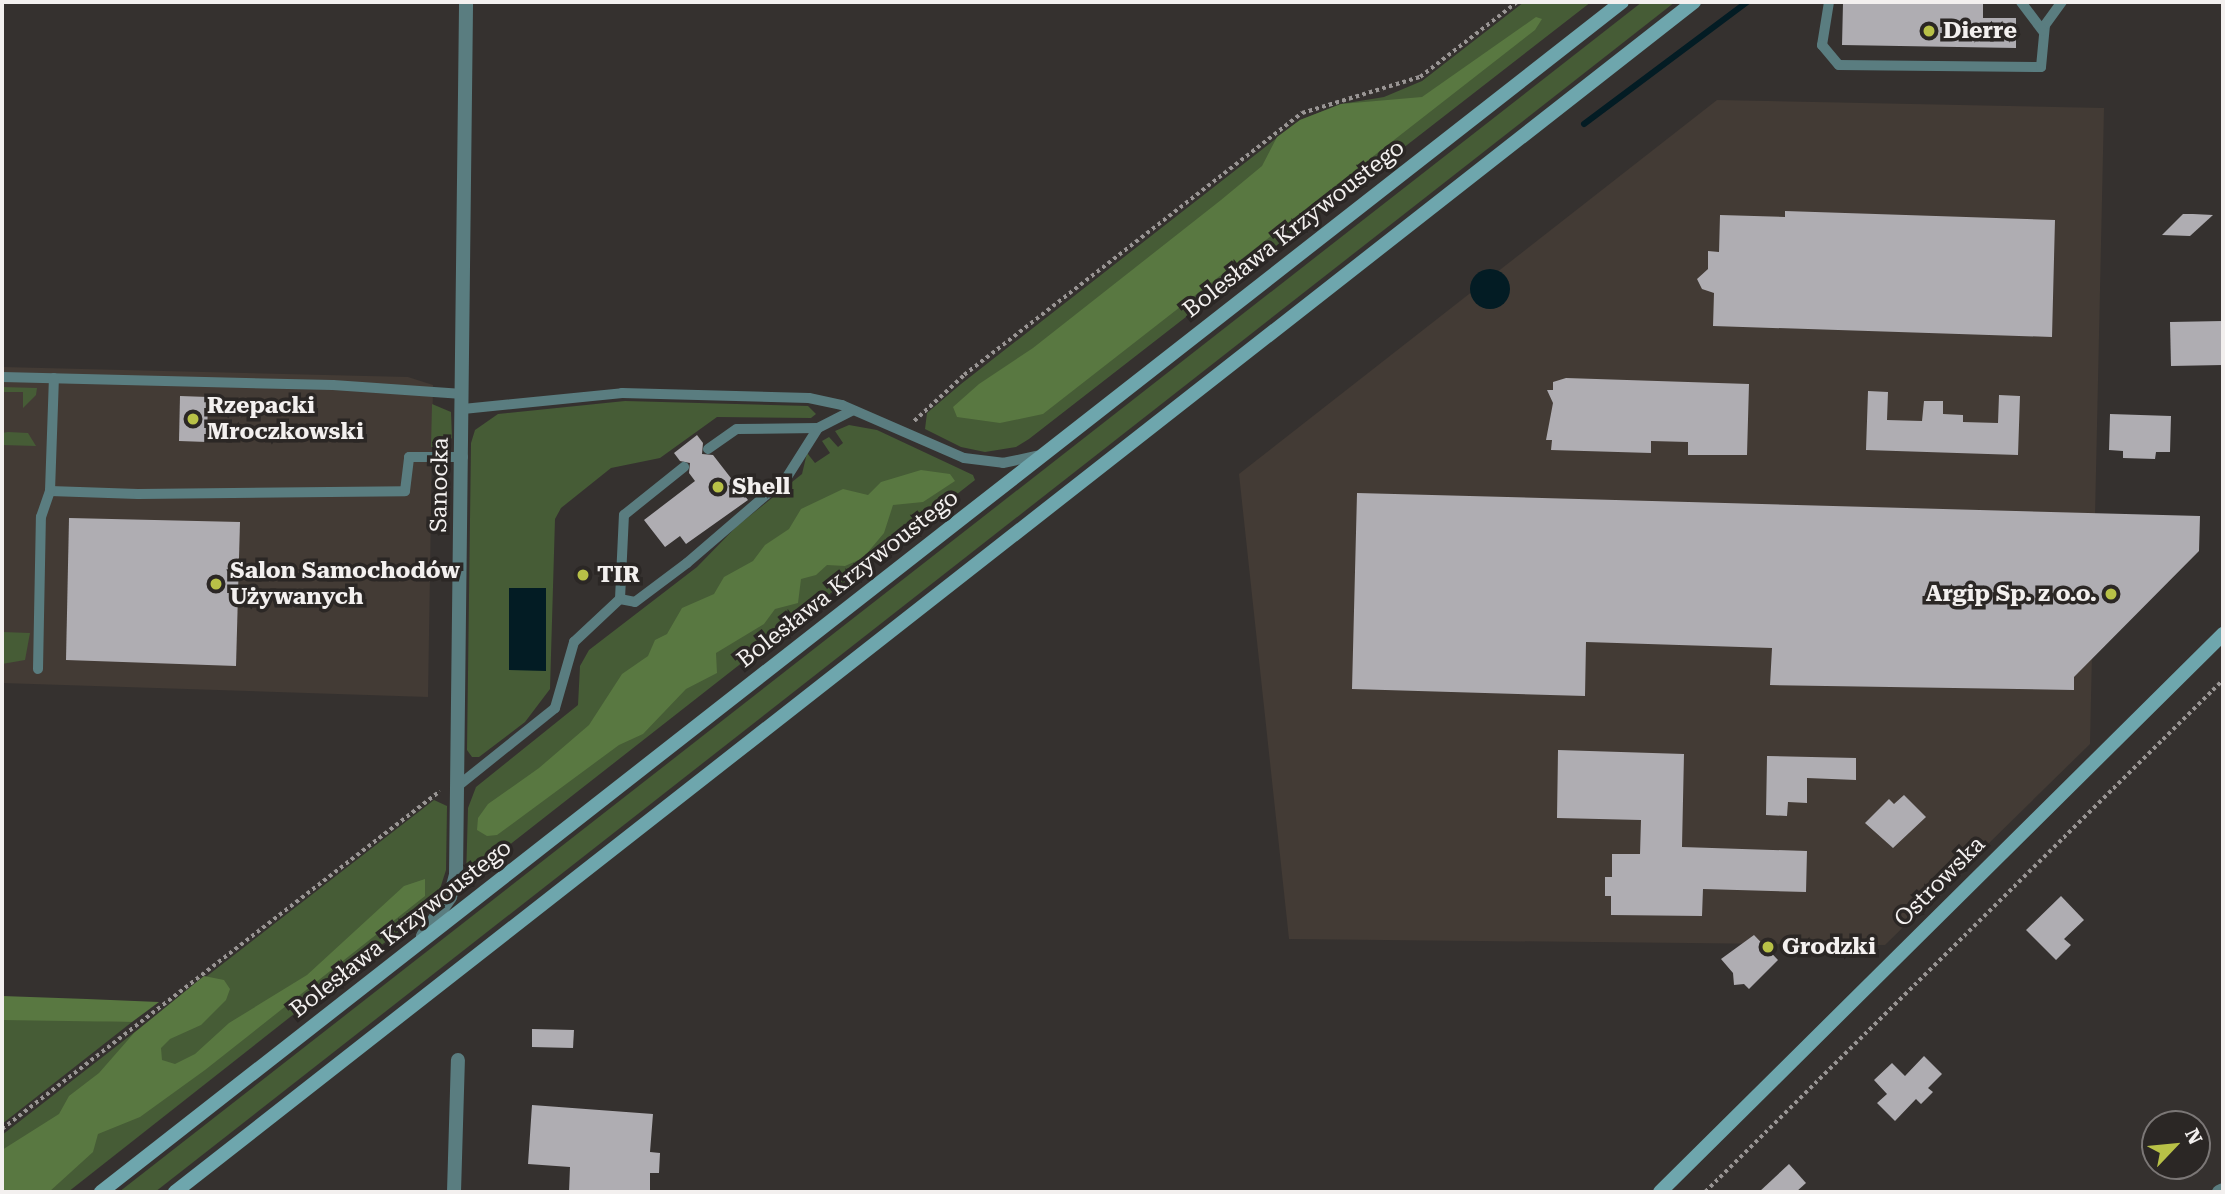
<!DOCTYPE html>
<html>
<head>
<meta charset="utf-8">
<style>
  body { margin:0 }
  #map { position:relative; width:2225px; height:1194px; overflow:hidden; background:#35312f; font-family:"Roboto Serif",serif }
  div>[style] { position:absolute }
  .built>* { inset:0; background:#433b35 }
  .green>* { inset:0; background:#465c36 }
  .forest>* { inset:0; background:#597841 }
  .water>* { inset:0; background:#031c24 }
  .round { border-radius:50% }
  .stream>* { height:6px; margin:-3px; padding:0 3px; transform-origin:3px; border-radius:3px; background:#031c24 }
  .building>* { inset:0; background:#afadb2 }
  .path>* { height:3.5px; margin-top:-1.75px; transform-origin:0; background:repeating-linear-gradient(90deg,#999594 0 3.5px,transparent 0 7px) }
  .lane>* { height:10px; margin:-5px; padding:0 5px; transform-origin:5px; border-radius:5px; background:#5a7d80 }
  .street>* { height:14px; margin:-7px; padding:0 7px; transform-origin:7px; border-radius:7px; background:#5a7d80 }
  .secondary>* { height:14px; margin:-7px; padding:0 7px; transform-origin:7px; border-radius:7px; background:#6ea6ad }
  .dots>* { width:19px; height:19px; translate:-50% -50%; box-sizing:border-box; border:4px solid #2b2725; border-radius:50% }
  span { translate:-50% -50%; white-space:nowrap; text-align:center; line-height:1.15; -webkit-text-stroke:7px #2b2725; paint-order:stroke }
  .poi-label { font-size:23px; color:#f3f0ef; font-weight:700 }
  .left { translate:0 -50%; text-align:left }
  .right { translate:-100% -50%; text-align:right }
  .street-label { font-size:23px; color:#f3f0ef }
  .frame { position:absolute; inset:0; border:4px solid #f3f0ef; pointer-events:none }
  .north { position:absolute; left:2141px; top:1110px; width:70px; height:70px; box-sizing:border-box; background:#2b2725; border:2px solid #7b7776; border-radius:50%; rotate:64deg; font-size:19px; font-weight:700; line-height:28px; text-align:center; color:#f3f0ef }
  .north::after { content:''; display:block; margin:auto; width:24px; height:32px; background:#b8c147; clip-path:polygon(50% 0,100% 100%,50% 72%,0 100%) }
</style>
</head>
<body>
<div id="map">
  <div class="built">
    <div style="clip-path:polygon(1717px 100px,2104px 108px,2090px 744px,1885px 945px,1289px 939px,1239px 474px)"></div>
    <div style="clip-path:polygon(2px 367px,408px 377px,433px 385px,428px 697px,2px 683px)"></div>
  </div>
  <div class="green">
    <div style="clip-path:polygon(1524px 2px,1591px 2px,1029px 439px,1016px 447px,985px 452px,961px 447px,925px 429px,927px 413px,961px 384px,1300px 120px,1341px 104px,1384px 97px,1422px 81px)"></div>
    <div style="clip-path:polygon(1642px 2px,1675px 2px,155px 1192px,119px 1192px)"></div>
    <div style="clip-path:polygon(2px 387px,37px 388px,36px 395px,23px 408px,23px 392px,2px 392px)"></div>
    <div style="clip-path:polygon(625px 401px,808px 406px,816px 414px,811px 418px,717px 417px,660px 458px,611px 468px,561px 508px,555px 519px,550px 689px,525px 722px,479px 757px,472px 757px,467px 750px,471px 443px,475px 430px,498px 414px)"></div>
    <div style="clip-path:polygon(432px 404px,451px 412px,452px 438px,442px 446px,431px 447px)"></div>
    <div style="clip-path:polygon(849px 425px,877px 430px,973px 475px,975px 480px,466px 879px,468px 808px,476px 787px,578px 705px,580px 666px,589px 650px,697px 567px,737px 526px,802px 474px,807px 453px,815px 463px,830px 453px,822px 441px,829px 437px,838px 447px,843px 443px,835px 431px)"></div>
    <div style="clip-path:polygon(8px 432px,28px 433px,36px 446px,2px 445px,2px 433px)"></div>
    <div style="clip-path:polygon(2px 632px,30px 633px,25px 660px,2px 664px)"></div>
    <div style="clip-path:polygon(434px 800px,447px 806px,446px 870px,439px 892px,426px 910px,68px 1192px,2px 1192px,2px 1135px)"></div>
    <div style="clip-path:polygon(2px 1020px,64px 1020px,132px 1022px,2px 1124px)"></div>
  </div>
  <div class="forest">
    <div style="clip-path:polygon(1536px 17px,1542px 19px,1535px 30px,1043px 414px,1000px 423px,957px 417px,953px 407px,979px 384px,1033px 348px,1221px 200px,1262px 166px,1277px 137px,1300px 120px,1341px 104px,1422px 97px)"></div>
    <div style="clip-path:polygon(921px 470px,950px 474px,955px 481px,923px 502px,893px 505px,884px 533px,863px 558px,845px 566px,827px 565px,816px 575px,801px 579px,798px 603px,775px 609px,764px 624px,716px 653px,717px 673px,686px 689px,643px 734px,619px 745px,497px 835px,487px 836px,477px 830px,478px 818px,488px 804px,539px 768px,589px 725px,622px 674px,648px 656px,655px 640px,667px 634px,682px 608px,714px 594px,724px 577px,753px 561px,765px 545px,789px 529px,801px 509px,843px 489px,868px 495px,881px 482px)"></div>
    <div style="clip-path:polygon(425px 879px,425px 896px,205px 1070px,140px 1117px,98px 1134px,93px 1152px,49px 1192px,2px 1192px,2px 1150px,59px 1114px,69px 1096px,99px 1073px,134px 1033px,204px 976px,224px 980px,230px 989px,226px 1000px,201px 1025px,170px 1039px,161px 1048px,162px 1060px,175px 1064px,195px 1054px,229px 1023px,307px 975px,404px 886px)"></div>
    <div style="clip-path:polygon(2px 996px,87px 999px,159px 1002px,132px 1022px,2px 1020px)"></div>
  </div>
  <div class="water">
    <div class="round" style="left:1470px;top:269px;width:40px;height:40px"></div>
    <div style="clip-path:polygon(509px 588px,546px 588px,546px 671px,509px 670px)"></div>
  </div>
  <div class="stream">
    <div style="left:1584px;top:124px;width:204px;rotate:-36.8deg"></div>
  </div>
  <div class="building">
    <div style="clip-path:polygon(1983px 2px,1983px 18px,2016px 18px,2016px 48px,1842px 45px,1843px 3px)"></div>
    <div style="clip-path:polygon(1785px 211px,2055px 220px,2052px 337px,1713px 326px,1714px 293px,1702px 289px,1697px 279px,1708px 269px,1708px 251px,1719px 252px,1720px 215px,1785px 217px)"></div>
    <div style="clip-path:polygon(2183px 214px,2193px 214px,2213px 215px,2190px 236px,2162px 235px)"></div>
    <div style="clip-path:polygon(2223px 321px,2223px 365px,2171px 366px,2170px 322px)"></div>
    <div style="clip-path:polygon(1566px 378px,1749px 384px,1747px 455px,1688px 455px,1688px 442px,1651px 441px,1651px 453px,1551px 450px,1552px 440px,1546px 440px,1553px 403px,1547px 390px,1553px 390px,1553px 382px)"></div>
    <div style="clip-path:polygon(1868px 391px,1888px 392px,1887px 420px,1922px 421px,1924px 401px,1943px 401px,1943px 414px,1963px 415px,1963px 422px,1998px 423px,1999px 395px,2020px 396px,2018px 455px,1866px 450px)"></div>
    <div style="clip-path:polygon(180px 396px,208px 397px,207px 442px,179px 441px)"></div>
    <div style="clip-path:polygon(2110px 414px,2171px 416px,2170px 452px,2156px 452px,2155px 459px,2123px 458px,2123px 451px,2109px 450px)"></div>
    <div style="clip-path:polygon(697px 435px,703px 443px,702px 454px,713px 455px,748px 500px,686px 544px,680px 536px,665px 547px,644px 520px,695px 481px,689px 473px,690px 463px,680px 461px,674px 453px)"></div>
    <div style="clip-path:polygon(1357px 493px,2200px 516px,2199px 551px,2074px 677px,2074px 690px,1770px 685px,1772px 648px,1586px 642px,1585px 696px,1352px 689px)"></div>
    <div style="clip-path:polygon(69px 518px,240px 522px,236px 666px,66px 660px)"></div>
    <div style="clip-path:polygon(1558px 750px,1684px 754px,1682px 847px,1807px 851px,1806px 892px,1703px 889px,1702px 916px,1611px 915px,1611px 896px,1605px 896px,1605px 877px,1612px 877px,1612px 854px,1640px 854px,1641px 820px,1557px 818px)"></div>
    <div style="clip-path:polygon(1767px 756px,1856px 758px,1856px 780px,1807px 778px,1807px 803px,1788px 802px,1787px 816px,1766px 815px)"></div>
    <div style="clip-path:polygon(1904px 795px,1926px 817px,1893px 848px,1865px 823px,1889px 799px,1894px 804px)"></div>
    <div style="clip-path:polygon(2061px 896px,2084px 920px,2064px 939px,2071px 945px,2056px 960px,2026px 930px)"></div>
    <div style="clip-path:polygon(1754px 935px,1778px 960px,1749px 989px,1744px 984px,1734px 985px,1733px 973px,1721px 959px)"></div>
    <div style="clip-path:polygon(532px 1029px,574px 1030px,573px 1048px,532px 1047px)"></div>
    <div style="clip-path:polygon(1924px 1056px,1942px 1074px,1928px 1088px,1933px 1092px,1921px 1104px,1916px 1099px,1895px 1121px,1877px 1103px,1887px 1094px,1874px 1080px,1892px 1063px,1905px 1076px)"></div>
    <div style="clip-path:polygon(532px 1105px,653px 1114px,650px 1152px,660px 1153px,659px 1173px,650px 1173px,650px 1192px,569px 1192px,570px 1167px,528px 1164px)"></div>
    <div style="clip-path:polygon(1789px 1164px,1806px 1183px,1796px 1192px,1759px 1192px)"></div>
  </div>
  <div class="path">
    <div style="left:914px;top:421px;width:68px;rotate:-42.6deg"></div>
    <div style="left:964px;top:375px;width:428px;rotate:-37.8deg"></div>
    <div style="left:1302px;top:113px;width:123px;rotate:-17deg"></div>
    <div style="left:1420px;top:77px;width:123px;rotate:-37.7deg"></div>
    <div style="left:2px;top:1129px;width:553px;rotate:-37.66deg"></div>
    <div style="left:1705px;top:1192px;width:728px;rotate:-44.67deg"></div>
  </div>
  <div class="lane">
    <div style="left:1829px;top:2px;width:44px;rotate:99.2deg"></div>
    <div style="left:1822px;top:45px;width:26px;rotate:50deg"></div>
    <div style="left:1839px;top:65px;width:202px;rotate:0.6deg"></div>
    <div style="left:2041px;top:67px;width:42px;rotate:-84.6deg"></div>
    <div style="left:2045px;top:25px;width:29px;rotate:-54deg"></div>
    <div style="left:2021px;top:2px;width:36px;rotate:53deg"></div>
    <div style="left:2px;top:377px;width:331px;rotate:1.4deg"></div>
    <div style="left:333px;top:385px;width:130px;rotate:4deg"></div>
    <div style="left:463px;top:409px;width:160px;rotate:-5.7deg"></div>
    <div style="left:622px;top:393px;width:187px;rotate:1.5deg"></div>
    <div style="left:809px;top:398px;width:34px;rotate:12deg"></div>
    <div style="left:842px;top:405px;width:133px;rotate:23.5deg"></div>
    <div style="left:964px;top:458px;width:39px;rotate:7deg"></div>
    <div style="left:1003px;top:463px;width:35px;rotate:-12deg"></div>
    <div style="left:708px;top:449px;width:35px;rotate:-35deg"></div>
    <div style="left:737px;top:429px;width:81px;rotate:-0.7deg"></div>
    <div style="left:50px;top:491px;width:88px;rotate:2deg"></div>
    <div style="left:138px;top:494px;width:267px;rotate:-0.6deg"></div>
    <div style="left:405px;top:491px;width:34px;rotate:-83deg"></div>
    <div style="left:409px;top:457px;width:54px"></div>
    <div style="left:620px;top:599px;width:15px;rotate:11deg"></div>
    <div style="left:635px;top:602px;width:65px;rotate:-36.9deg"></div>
    <div style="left:687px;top:563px;width:132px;rotate:-40.7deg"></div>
    <div style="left:787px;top:477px;width:58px;rotate:-57.7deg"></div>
    <div style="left:818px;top:428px;width:39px;rotate:-27deg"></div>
    <div style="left:38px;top:669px;width:152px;rotate:-88.9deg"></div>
    <div style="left:41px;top:517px;width:28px;rotate:-71deg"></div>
    <div style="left:50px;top:491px;width:113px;rotate:-88deg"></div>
    <div style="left:459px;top:785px;width:123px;rotate:-38.7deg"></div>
    <div style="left:555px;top:708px;width:69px;rotate:-73.9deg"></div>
    <div style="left:574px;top:642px;width:63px;rotate:-43.1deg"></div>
    <div style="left:620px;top:599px;width:84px;rotate:-87.3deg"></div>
    <div style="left:624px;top:515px;width:77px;rotate:-38.7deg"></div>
  </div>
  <div class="street">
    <div style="left:423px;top:936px;width:47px;rotate:-55.3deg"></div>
    <div style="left:450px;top:897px;width:23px;rotate:-75deg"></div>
    <div style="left:456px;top:875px;width:873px;rotate:-89.34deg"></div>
    <div style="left:454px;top:1192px;width:132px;rotate:-88.3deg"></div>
    <div style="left:2219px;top:1192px;width:4px;rotate:-27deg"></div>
  </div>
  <div class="secondary">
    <div style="left:101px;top:1192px;width:1931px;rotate:-38.04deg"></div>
    <div style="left:175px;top:1192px;width:1930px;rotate:-38.08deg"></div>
    <div style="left:1660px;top:1192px;width:793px;rotate:-44.74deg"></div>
  </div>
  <div class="dots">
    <div style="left:1929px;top:31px;background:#b8c147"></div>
    <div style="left:193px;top:419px;background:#b8c147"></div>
    <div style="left:718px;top:487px;background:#b8c147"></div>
    <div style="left:583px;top:575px;background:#b8c147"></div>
    <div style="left:216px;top:584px;background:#b8c147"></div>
    <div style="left:2111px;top:594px;background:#b8c147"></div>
    <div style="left:1768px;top:947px;background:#b8c147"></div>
  </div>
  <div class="poi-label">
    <span class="left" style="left:1943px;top:31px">Dierre</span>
    <span class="left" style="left:207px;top:419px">Rzepacki<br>Mroczkowski</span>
    <span class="left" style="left:732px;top:487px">Shell</span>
    <span class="left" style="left:230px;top:584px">Salon Samochodów<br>Używanych</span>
    <span class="left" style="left:597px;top:575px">TIR</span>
    <span class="right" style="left:2097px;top:594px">Argip Sp. z o.o.</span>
    <span class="left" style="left:1782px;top:947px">Grodzki</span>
  </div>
  <div class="street-label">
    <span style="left:1294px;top:229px;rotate:-38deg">Bolesława Krzywoustego</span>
    <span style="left:440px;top:485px;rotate:-89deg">Sanocka</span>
    <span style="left:848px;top:579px;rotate:-38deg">Bolesława Krzywoustego</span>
    <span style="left:1940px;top:882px;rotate:-45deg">Ostrowska</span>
    <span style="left:401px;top:929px;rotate:-38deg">Bolesława Krzywoustego</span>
  </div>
  <div class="frame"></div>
  <div class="north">N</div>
</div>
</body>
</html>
